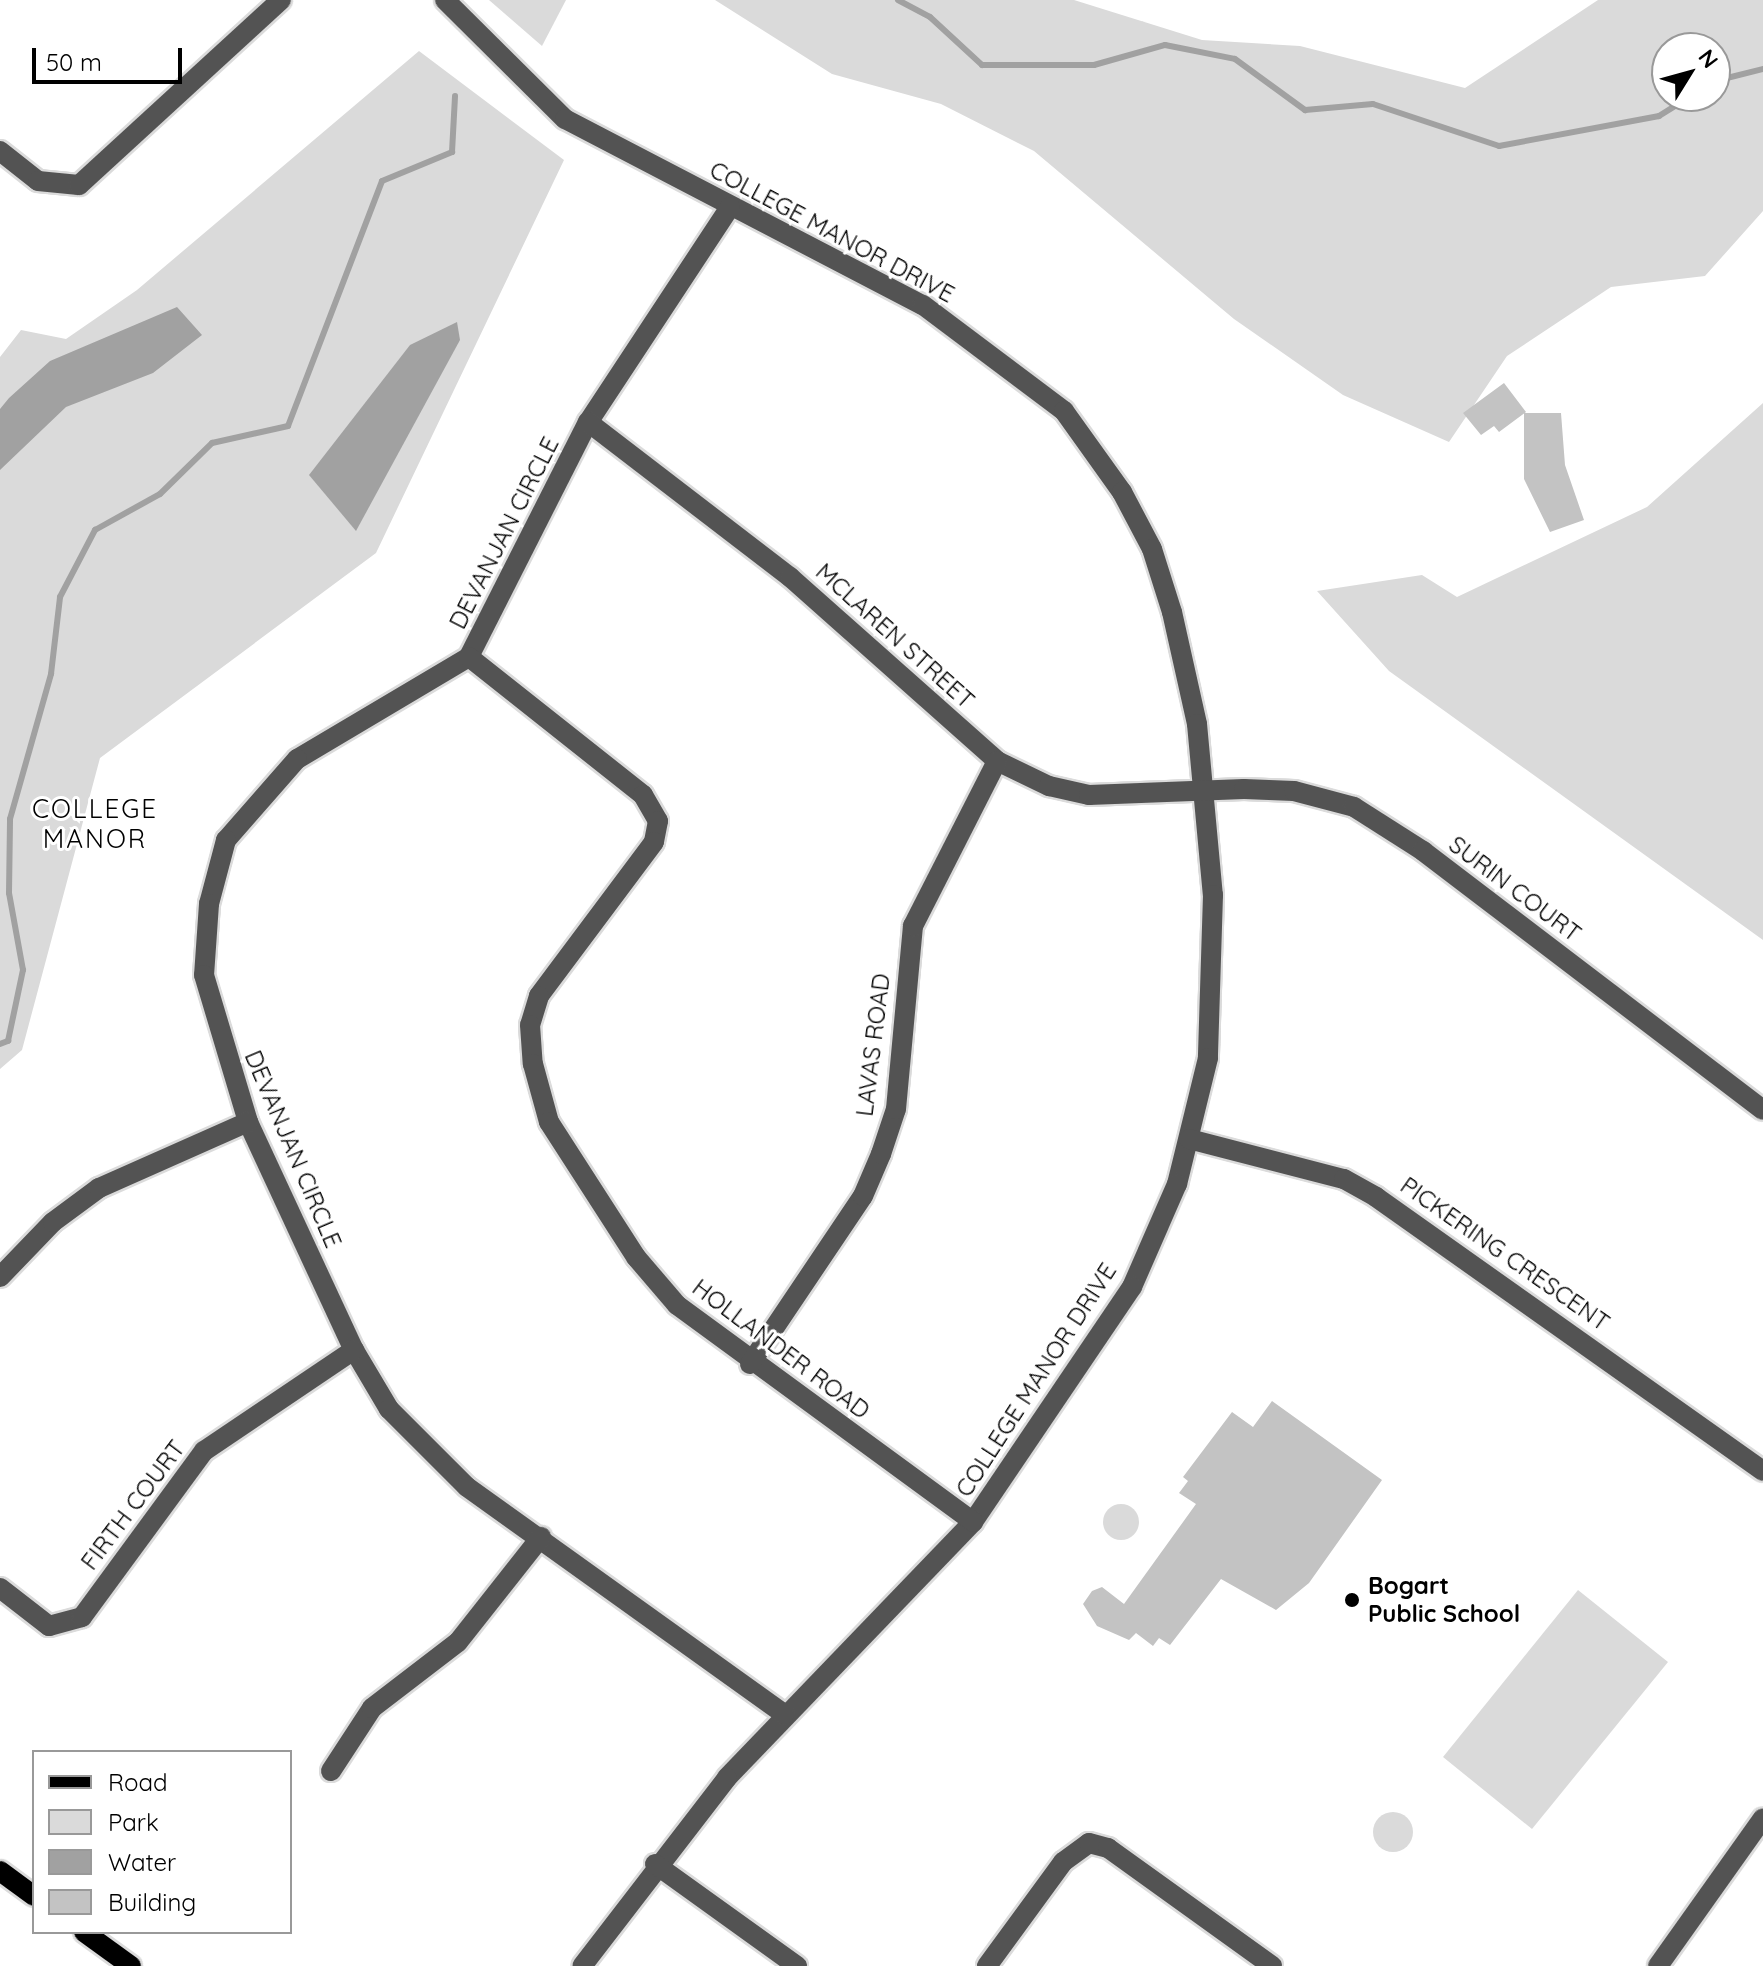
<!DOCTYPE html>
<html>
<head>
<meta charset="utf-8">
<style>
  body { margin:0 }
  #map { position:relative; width:1763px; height:1966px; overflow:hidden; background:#fff; font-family:Quicksand,sans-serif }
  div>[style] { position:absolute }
  .green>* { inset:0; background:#dadada }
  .round { border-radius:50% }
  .water>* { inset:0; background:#a1a1a1 }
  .stream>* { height:6px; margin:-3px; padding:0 3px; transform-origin:3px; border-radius:3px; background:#a1a1a1 }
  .building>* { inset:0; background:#c3c3c3 }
  .roads { filter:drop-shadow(2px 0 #dbdbdb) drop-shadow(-2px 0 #dbdbdb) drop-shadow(0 2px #dbdbdb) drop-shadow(0 -2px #dbdbdb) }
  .minor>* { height:20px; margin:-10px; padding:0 10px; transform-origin:10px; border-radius:10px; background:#535353 }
  .major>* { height:20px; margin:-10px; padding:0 10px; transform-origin:10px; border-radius:10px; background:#000 }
  .dots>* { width:22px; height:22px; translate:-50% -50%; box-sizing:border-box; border:4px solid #fff; border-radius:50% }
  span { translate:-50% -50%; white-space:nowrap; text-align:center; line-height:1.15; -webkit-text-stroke:6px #fff; paint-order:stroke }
  .street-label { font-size:24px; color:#000 }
  .poi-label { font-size:24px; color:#000; font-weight:700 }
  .left { translate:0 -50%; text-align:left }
  .neighbourhood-label { font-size:26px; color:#000; letter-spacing:2px }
  .legend { position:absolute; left:32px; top:1750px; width:260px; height:184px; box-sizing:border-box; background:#fff; border:2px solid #999; margin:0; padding:10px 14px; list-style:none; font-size:24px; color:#000 }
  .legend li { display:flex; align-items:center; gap:16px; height:40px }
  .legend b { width:40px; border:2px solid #999 }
  .north { position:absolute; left:1651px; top:32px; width:80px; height:80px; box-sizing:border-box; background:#fff; border:2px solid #999; border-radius:50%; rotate:53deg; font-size:22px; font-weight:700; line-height:32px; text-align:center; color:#000 }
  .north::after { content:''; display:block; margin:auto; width:28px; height:36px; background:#000; clip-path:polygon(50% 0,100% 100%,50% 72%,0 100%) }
  .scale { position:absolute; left:32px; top:48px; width:150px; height:36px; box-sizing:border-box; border:4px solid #000; border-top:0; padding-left:10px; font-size:24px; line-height:28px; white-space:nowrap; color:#000; -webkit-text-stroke:6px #fff; paint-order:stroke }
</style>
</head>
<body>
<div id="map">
  <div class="green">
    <div style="clip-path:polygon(489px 0,566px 0,542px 46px)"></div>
    <div style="clip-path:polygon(evenodd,715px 0,1074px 0,1202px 40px,1300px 46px,1465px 88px,1598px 0,1763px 0,1763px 211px,1705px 276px,1611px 287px,1507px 356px,1449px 442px,1343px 395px,1234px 319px,1034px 151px,941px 104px,832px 74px,715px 0,1667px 48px,1715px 48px,1715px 96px,1667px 96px,1667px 48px)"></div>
    <div style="clip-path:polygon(419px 51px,564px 160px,376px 553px,100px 758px,22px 1050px,0 1069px,0 357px,21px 330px,66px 339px,137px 290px)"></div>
    <div style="clip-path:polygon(1763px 403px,1763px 940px,1389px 671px,1317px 591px,1422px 575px,1457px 597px,1647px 507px)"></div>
    <div class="round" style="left:1103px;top:1504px;width:36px;height:36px"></div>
    <div style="clip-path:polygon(1578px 1590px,1668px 1662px,1532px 1829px,1443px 1757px)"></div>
    <div class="round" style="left:1373px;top:1812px;width:40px;height:40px"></div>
  </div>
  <div class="water">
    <div style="clip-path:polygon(177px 307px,202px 335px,153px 373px,66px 407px,0 470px,0 409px,9px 398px,50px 361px)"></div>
    <div style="clip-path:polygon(457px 322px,460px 340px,356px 531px,309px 475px,410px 345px)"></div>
  </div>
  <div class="stream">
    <div style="left:898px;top:0;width:36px;rotate:28deg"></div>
    <div style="left:930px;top:17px;width:71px;rotate:42.7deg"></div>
    <div style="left:982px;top:65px;width:112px"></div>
    <div style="left:1094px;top:65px;width:74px;rotate:-15.7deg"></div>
    <div style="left:1165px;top:45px;width:71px;rotate:11.3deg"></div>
    <div style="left:1235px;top:59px;width:87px;rotate:36.1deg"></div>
    <div style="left:1305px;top:110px;width:68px;rotate:-5deg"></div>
    <div style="left:1373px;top:104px;width:133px;rotate:18.4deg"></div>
    <div style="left:1499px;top:146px;width:163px;rotate:-10.6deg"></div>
    <div style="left:1659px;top:116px;width:38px;rotate:-32deg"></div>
    <div style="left:1715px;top:81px;width:49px;rotate:-14deg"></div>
    <div style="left:0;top:1044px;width:9px;rotate:-21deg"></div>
    <div style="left:8px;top:1041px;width:73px;rotate:-78.1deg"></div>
    <div style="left:23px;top:970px;width:78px;rotate:-100.3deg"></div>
    <div style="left:9px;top:893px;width:74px;rotate:-89.2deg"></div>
    <div style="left:10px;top:819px;width:151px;rotate:-74.2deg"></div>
    <div style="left:51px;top:674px;width:78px;rotate:-83.3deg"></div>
    <div style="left:60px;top:597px;width:76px;rotate:-62.4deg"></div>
    <div style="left:95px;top:530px;width:74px;rotate:-29deg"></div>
    <div style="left:160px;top:494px;width:73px;rotate:-44.4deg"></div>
    <div style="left:212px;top:443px;width:78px;rotate:-12.6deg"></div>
    <div style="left:288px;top:426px;width:262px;rotate:-69deg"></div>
    <div style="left:382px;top:181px;width:76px;rotate:-22.5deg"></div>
    <div style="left:452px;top:152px;width:56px;rotate:-86.9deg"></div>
  </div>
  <div class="building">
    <div style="clip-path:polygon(1504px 383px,1526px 412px,1499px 432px,1494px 426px,1481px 435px,1463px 413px)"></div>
    <div style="clip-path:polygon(1524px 413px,1561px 413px,1565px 465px,1584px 520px,1550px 532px,1524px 479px)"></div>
    <div style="clip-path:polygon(1272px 1401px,1382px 1480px,1309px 1583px,1276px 1610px,1221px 1579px,1170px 1645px,1159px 1638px,1153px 1646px,1136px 1633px,1129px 1640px,1097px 1626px,1083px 1604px,1092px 1591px,1102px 1587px,1124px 1604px,1196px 1504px,1179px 1493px,1188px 1481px,1183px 1477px,1232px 1412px,1253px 1427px)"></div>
  </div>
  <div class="roads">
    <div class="minor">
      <div style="left:445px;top:0;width:169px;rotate:44.8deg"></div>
      <div style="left:565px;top:119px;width:403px;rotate:27.5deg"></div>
      <div style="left:923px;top:305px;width:176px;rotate:36.9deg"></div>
      <div style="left:1064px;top:411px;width:100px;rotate:54.4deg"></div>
      <div style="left:1122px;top:492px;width:64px;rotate:62.2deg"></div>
      <div style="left:1152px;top:549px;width:66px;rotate:72.4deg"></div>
      <div style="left:1172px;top:612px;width:115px;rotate:77.4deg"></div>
      <div style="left:1197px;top:724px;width:172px;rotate:84.7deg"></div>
      <div style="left:1213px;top:895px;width:163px;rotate:91.8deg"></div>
      <div style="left:1208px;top:1058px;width:130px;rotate:103.8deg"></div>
      <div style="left:1177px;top:1184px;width:112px;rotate:113.6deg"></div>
      <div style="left:1132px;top:1287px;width:284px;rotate:124.1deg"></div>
      <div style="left:973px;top:1522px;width:355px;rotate:133.9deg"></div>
      <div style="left:727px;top:1778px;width:237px;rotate:127.6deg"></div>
      <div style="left:0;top:151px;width:48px;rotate:38.3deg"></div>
      <div style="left:38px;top:181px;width:41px;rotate:5.6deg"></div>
      <div style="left:79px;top:185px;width:274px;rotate:-42.5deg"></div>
      <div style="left:730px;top:207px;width:258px;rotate:123.4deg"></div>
      <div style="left:588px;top:422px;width:263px;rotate:116.9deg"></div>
      <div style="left:469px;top:657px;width:200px;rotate:149.3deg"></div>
      <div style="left:297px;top:759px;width:108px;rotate:131.2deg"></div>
      <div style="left:226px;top:840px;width:66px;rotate:104.9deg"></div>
      <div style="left:209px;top:904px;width:71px;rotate:94deg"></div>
      <div style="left:204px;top:975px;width:153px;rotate:73.3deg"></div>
      <div style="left:248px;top:1122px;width:251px;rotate:65.1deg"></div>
      <div style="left:354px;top:1350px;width:69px;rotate:59.3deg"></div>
      <div style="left:389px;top:1409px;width:110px;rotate:45deg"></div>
      <div style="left:467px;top:1487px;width:390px;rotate:35.6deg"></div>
      <div style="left:588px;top:422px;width:255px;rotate:37.5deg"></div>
      <div style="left:790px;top:577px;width:277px;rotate:41.6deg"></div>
      <div style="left:997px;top:761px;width:58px;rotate:25.7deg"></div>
      <div style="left:1049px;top:786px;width:41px;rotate:12.7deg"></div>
      <div style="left:1089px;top:795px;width:155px;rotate:-2.2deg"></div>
      <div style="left:1244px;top:789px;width:50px;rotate:2.3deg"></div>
      <div style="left:1294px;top:791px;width:62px;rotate:14.9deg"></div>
      <div style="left:1354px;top:807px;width:82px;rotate:32.5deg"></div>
      <div style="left:1423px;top:851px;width:427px;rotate:37.3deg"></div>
      <div style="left:469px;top:657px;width:222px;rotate:38.4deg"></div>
      <div style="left:643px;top:795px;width:30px;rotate:60deg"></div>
      <div style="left:658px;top:821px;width:21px;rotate:101deg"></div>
      <div style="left:654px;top:842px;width:192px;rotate:126.8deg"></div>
      <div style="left:539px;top:996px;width:30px;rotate:107deg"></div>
      <div style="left:530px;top:1025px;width:39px;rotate:86deg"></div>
      <div style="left:533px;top:1064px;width:60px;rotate:74.6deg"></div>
      <div style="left:549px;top:1122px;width:161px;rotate:57.2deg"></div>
      <div style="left:636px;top:1257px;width:63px;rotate:49.5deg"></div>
      <div style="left:677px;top:1305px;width:367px;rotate:36.2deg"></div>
      <div style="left:1189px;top:1139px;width:160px;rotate:14.5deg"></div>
      <div style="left:1344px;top:1179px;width:37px;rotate:29deg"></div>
      <div style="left:1376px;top:1197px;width:474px;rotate:35.3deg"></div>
      <div style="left:0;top:1277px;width:76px;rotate:-46.1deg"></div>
      <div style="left:53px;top:1222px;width:57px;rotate:-36.5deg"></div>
      <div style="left:99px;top:1188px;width:163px;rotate:-23.9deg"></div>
      <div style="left:750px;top:1364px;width:202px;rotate:-56.1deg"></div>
      <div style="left:863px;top:1196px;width:46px;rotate:-66.8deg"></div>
      <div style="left:881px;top:1154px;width:47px;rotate:-71.6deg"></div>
      <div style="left:896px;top:1109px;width:184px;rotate:-84.7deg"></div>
      <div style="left:913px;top:926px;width:185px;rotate:-63deg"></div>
      <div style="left:0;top:1588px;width:62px;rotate:37.8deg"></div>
      <div style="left:49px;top:1626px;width:34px;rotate:-15deg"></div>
      <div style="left:82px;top:1617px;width:206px;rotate:-53.7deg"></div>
      <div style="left:204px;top:1451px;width:181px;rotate:-34deg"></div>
      <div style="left:331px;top:1771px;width:75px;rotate:-56.9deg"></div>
      <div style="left:372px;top:1708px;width:108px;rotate:-37.5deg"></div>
      <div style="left:458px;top:1642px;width:134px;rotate:-51.7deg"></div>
      <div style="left:655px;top:1864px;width:175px;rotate:35.7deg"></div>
      <div style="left:987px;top:1966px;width:129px;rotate:-53.8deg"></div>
      <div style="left:1063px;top:1862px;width:32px;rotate:-36deg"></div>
      <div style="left:1089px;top:1843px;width:20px;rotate:15deg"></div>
      <div style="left:1108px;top:1848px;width:202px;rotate:35.7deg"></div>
      <div style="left:1658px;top:1966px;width:181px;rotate:-54.6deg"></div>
    </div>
    <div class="major">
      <div style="left:0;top:1871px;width:42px;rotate:36.3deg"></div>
      <div style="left:84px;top:1932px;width:58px;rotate:35.9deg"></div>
    </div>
  </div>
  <div class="dots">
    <div style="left:1352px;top:1600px;background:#000"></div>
  </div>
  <div class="street-label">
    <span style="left:832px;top:232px;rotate:28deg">COLLEGE MANOR DRIVE</span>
    <span style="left:504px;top:533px;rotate:-63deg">DEVANJAN CIRCLE</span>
    <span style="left:895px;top:636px;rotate:42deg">MCLAREN STREET</span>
    <span style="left:1515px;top:889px;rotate:37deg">SURIN COURT</span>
    <span style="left:873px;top:1045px;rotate:-83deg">LAVAS ROAD</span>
    <span style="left:293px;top:1149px;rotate:67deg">DEVANJAN CIRCLE</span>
    <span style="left:1505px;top:1254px;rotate:35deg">PICKERING CRESCENT</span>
    <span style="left:781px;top:1349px;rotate:37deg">HOLLANDER ROAD</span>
    <span style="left:1036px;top:1380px;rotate:-57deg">COLLEGE MANOR DRIVE</span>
    <span style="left:133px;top:1505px;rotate:-53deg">FIRTH COURT</span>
  </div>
  <div class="poi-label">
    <span class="left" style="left:1368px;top:1600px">Bogart<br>Public School</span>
  </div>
  <div class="neighbourhood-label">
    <span style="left:95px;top:824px">COLLEGE<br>MANOR</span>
  </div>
  <ul class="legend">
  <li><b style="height:10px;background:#000"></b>Road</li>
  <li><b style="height:22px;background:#dadada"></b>Park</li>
  <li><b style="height:22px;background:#a1a1a1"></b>Water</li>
  <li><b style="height:22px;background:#c3c3c3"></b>Building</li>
  </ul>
  <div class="north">N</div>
  <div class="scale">50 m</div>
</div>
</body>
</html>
